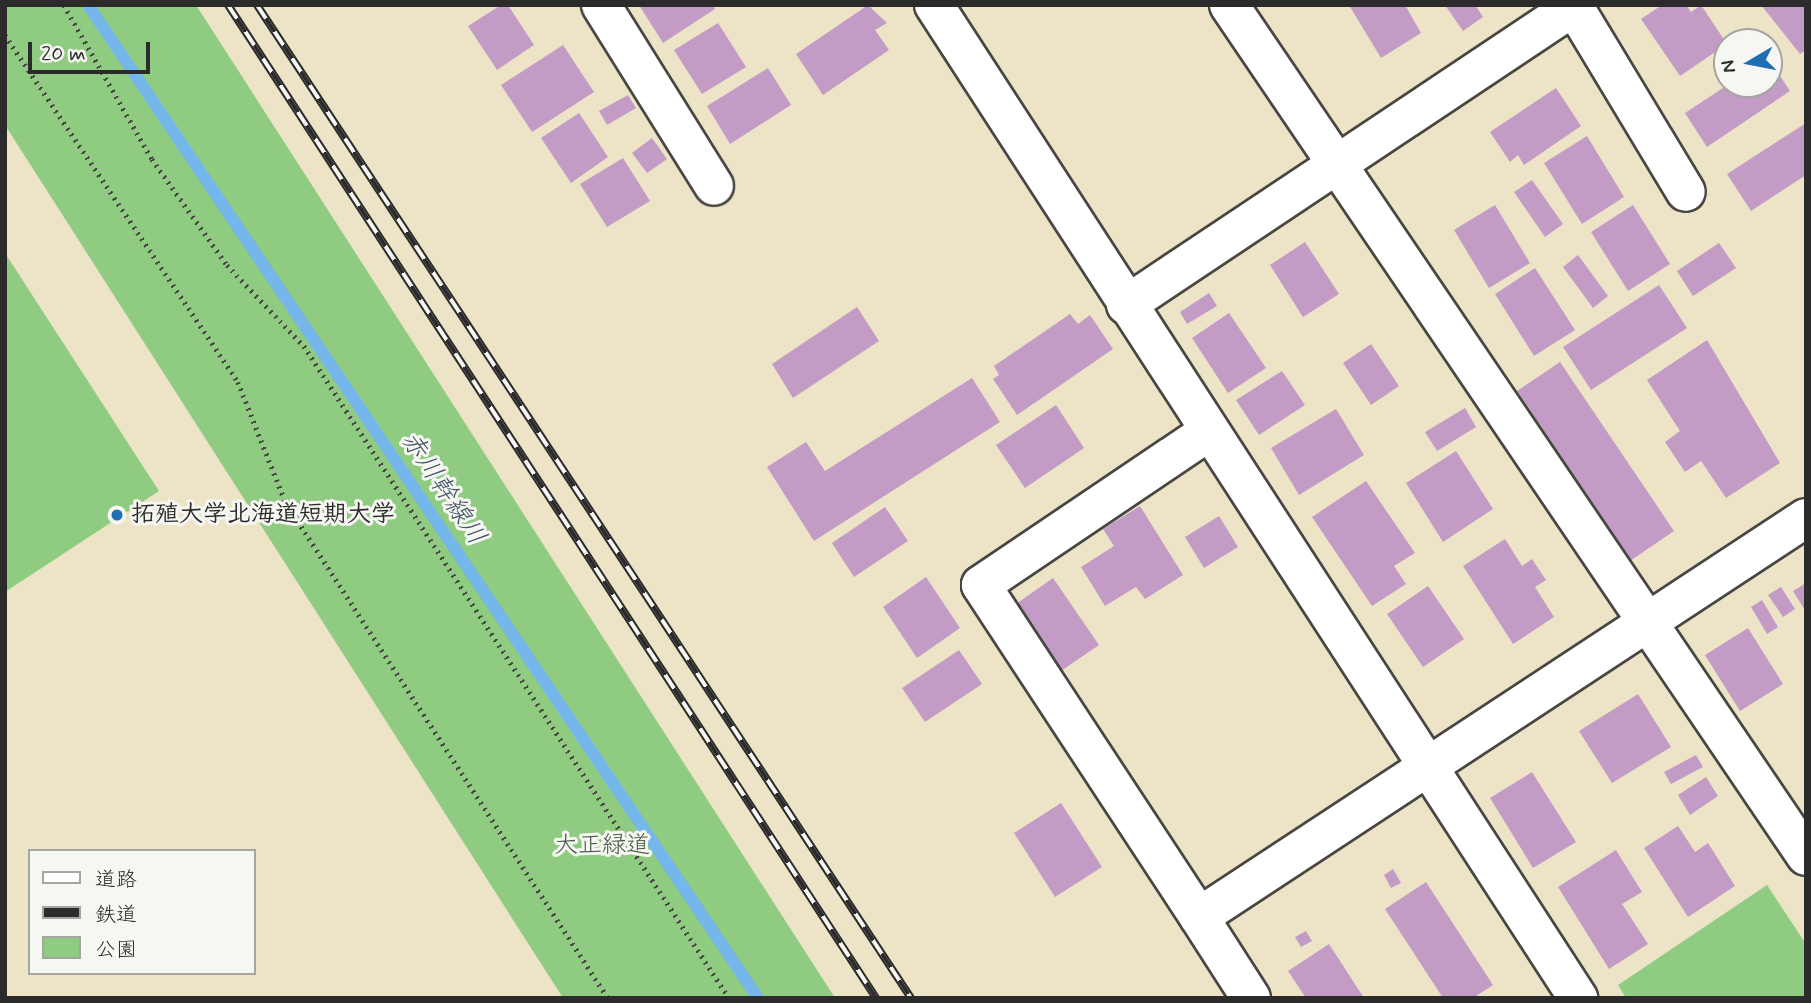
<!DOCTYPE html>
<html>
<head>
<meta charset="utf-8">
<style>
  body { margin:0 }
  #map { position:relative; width:1811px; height:1003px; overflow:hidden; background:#ede4c8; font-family:Mynerve,"Klee One",sans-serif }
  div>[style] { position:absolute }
  .green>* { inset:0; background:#8fcb80 }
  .stream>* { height:12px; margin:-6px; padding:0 6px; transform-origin:6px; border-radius:6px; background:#75b7ea }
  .building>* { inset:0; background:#c29cc5 }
  .path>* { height:4.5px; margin-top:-2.25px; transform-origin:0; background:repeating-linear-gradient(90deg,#484743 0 2px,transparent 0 7px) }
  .roads { filter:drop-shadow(2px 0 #484743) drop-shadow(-2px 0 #484743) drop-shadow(0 2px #484743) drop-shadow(0 -2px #484743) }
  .minor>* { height:38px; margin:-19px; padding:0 19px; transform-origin:19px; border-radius:19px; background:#fff }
  .rail>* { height:8px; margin-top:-4px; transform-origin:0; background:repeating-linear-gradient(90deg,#f6f6f2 0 16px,#2b2b2b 0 32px); box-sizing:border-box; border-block:2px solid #2b2b2b }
  .dots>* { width:19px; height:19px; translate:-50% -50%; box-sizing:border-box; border:4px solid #f6f6f2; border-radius:50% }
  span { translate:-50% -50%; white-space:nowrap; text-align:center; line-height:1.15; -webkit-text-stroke:6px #f6f6f2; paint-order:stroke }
  .poi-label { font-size:24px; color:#2b2b2b; font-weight:700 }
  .left { translate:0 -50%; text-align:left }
  .park-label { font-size:24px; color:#495b44 }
  .water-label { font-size:26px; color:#415564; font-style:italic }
  .frame { position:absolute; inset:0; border:7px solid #2b2b2b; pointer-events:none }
  .legend { position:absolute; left:28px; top:849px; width:228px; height:126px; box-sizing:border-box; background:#f6f6f2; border:2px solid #a5a5a2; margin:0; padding:9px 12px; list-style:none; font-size:21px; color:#2b2b2b }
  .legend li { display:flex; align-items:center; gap:14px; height:35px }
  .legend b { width:35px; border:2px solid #a5a5a2 }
  .north { position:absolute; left:1713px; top:28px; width:70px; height:70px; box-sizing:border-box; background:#f6f6f2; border:2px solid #a5a5a2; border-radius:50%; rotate:260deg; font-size:19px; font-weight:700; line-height:28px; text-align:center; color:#2b2b2b }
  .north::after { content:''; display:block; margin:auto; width:24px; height:32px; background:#1f6fb2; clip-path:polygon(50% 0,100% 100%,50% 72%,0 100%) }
  .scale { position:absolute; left:28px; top:42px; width:122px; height:32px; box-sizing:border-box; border:4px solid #2b2b2b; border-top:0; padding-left:9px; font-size:21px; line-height:24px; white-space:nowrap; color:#2b2b2b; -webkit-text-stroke:5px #f6f6f2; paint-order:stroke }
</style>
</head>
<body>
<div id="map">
  <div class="green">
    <div style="clip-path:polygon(5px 5px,196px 5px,835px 998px,563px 998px,5px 125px)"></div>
    <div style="clip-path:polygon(5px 253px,159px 491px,5px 592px)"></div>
    <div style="clip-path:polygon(1767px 885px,1806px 944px,1806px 998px,1626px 998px,1618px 985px)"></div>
  </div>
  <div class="stream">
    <div style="left:88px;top:5px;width:1198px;rotate:55.99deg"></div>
  </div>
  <div class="building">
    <div style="clip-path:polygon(501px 5px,508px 5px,534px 45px,497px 70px,468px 26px)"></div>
    <div style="clip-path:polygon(639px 5px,712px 5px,715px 9px,663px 43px)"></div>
    <div style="clip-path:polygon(868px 5px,887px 23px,875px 30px,889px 50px,823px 95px,796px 54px)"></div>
    <div style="clip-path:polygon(1349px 5px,1405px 5px,1421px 33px,1381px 58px)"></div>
    <div style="clip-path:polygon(1445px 5px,1475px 5px,1483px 17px,1463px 31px)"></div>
    <div style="clip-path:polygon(1662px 5px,1686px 5px,1691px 12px,1701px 5px,1727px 44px,1680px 76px,1641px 19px)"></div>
    <div style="clip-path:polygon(1761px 5px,1806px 5px,1806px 50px,1800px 54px)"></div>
    <div style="clip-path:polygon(718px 23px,746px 67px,702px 94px,674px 50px)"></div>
    <div style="clip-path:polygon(563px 45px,594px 92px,532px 132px,501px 85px)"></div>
    <div style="clip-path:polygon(1769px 59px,1790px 91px,1707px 147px,1685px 113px,1729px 84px,1769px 84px)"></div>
    <div style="clip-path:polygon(768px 68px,791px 105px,730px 144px,707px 106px)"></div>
    <div style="clip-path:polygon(1556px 88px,1581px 126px,1524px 165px,1518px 155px,1510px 162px,1490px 132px)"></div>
    <div style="clip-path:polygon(628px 95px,636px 108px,607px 125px,599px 111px)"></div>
    <div style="clip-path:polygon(579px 113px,608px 157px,571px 183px,541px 138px)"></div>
    <div style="clip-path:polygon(1806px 123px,1806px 175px,1751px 211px,1727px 174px)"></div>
    <div style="clip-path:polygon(1587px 136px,1624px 197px,1582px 224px,1544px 163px)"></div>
    <div style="clip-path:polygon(652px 138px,667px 159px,647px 173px,632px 153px)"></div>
    <div style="clip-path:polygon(623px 158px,650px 201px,607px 227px,580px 184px)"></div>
    <div style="clip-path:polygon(1532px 180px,1563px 224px,1545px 237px,1514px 192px)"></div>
    <div style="clip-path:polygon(1495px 205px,1530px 263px,1489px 288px,1454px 230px)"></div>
    <div style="clip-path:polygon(1633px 205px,1670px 264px,1628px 291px,1591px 232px)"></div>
    <div style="clip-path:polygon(1305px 242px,1339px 294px,1303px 317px,1270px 265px)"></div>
    <div style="clip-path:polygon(1719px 243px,1736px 268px,1693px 296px,1677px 271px)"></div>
    <div style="clip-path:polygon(1578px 255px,1608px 296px,1593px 308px,1563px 267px)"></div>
    <div style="clip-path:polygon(1535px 268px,1575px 330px,1534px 356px,1495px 294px)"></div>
    <div style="clip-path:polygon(1659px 285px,1687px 328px,1591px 390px,1563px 347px)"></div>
    <div style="clip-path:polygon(1209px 293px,1217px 306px,1187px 324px,1180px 312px)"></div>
    <div style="clip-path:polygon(857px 307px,879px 341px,793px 398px,772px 364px)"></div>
    <div style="clip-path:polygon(1229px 313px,1266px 368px,1228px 393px,1192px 338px)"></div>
    <div style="clip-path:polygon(1070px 314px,1078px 324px,1090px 315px,1113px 349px,1017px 415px,993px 379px,999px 375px,994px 366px)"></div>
    <div style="clip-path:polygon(1707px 340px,1780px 463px,1726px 498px,1701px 461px,1685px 472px,1665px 442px,1680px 431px,1647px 380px)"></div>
    <div style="clip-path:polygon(1371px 344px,1399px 386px,1371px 405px,1343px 363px)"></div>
    <div style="clip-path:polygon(1560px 362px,1674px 531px,1630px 561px,1517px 391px)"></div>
    <div style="clip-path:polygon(1282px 371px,1305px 405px,1259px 435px,1236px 400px)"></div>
    <div style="clip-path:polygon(972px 378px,1000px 422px,814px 541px,767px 467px,806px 442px,825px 471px)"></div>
    <div style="clip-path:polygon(1056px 405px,1084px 448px,1025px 488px,996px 445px)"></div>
    <div style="clip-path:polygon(1465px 408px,1476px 427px,1437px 451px,1425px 432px)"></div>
    <div style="clip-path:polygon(1336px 409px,1364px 455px,1299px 495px,1271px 448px)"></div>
    <div style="clip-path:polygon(1456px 451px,1493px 509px,1443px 542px,1406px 483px)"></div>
    <div style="clip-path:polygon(1366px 481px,1415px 553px,1394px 566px,1406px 584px,1372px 606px,1312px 517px)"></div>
    <div style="clip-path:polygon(1140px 506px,1183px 575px,1145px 599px,1136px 587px,1105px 606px,1081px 567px,1114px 546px,1103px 529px)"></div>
    <div style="clip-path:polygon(885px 507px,908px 541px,854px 577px,832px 543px)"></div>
    <div style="clip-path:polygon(1219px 516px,1238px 547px,1204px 568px,1185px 537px)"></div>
    <div style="clip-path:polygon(1505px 539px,1522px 566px,1532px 559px,1546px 580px,1535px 587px,1554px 617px,1513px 644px,1463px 566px)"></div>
    <div style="clip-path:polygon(926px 577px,960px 628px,917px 658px,883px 607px)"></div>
    <div style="clip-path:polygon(1053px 578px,1099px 645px,1058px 673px,1013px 606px)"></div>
    <div style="clip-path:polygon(1806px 583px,1806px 612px,1793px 591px)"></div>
    <div style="clip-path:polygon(1428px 586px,1464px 639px,1423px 667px,1387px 614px)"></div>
    <div style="clip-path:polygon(1781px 587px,1795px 609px,1783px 617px,1768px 595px)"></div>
    <div style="clip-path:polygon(1762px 600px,1778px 627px,1767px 634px,1751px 607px)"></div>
    <div style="clip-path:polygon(1748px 628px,1783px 684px,1740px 711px,1705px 655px)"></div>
    <div style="clip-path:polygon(959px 650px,982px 684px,925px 722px,902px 688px)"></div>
    <div style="clip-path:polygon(1638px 694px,1671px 747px,1612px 783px,1579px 731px)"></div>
    <div style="clip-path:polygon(1696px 755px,1703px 767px,1671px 784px,1664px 772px)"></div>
    <div style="clip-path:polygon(1532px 772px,1576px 842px,1533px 868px,1490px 798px)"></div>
    <div style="clip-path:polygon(1706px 777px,1718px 796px,1690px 815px,1678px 795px)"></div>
    <div style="clip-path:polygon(1061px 803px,1102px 867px,1055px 897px,1014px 833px)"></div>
    <div style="clip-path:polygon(1678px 826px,1695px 852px,1708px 843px,1735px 886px,1688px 917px,1644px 848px)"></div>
    <div style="clip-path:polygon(1616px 850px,1642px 892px,1622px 904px,1648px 944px,1609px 969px,1558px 887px)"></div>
    <div style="clip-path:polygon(1393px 869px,1401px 883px,1391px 888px,1384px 875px)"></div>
    <div style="clip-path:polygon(1426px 882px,1493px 985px,1473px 998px,1443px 998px,1385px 909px)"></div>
    <div style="clip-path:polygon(1306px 931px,1312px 941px,1301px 947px,1295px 937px)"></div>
    <div style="clip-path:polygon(1329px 944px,1364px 998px,1306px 998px,1288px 971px)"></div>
  </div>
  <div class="path">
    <div style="left:64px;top:5px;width:177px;rotate:60.3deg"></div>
    <div style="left:152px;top:159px;width:130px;rotate:54.7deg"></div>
    <div style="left:227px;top:265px;width:112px;rotate:46.5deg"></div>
    <div style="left:304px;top:346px;width:778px;rotate:56.9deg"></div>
    <div style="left:5px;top:35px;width:418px;rotate:56.1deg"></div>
    <div style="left:238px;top:382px;width:130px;rotate:68.4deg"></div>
    <div style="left:286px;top:503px;width:591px;rotate:56.96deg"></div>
  </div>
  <div class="roads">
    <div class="minor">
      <div style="left:601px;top:5px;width:213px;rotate:58deg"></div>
      <div style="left:934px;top:5px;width:1184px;rotate:57.03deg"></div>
      <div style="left:1229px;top:5px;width:1028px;rotate:55.86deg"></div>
      <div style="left:1573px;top:5px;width:218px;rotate:58.9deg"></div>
      <div style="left:1126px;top:305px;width:541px;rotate:-33.69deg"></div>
      <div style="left:1199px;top:917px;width:397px;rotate:-123.3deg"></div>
      <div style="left:981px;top:585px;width:275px;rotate:-34deg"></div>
      <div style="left:1251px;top:998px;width:96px;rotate:-122.7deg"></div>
      <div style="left:1199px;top:917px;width:726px;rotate:-33.32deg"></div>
    </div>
  </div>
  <div class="rail">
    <div style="left:228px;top:5px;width:1186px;rotate:56.87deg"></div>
    <div style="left:257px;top:5px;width:1189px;rotate:56.63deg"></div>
  </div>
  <div class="dots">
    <div style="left:117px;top:515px;background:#1f6fb2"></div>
  </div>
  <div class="poi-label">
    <span class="left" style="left:131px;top:515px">拓殖大学北海道短期大学</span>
  </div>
  <div class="park-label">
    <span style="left:602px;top:846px">大正緑道</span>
  </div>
  <div class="water-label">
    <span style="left:442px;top:489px;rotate:56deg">赤川幹線川</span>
  </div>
  <div class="frame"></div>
  <ul class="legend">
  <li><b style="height:9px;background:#fff"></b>道路</li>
  <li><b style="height:9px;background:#2b2b2b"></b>鉄道</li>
  <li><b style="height:19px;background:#8fcb80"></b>公園</li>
  </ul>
  <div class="north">N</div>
  <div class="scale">20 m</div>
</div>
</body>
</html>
